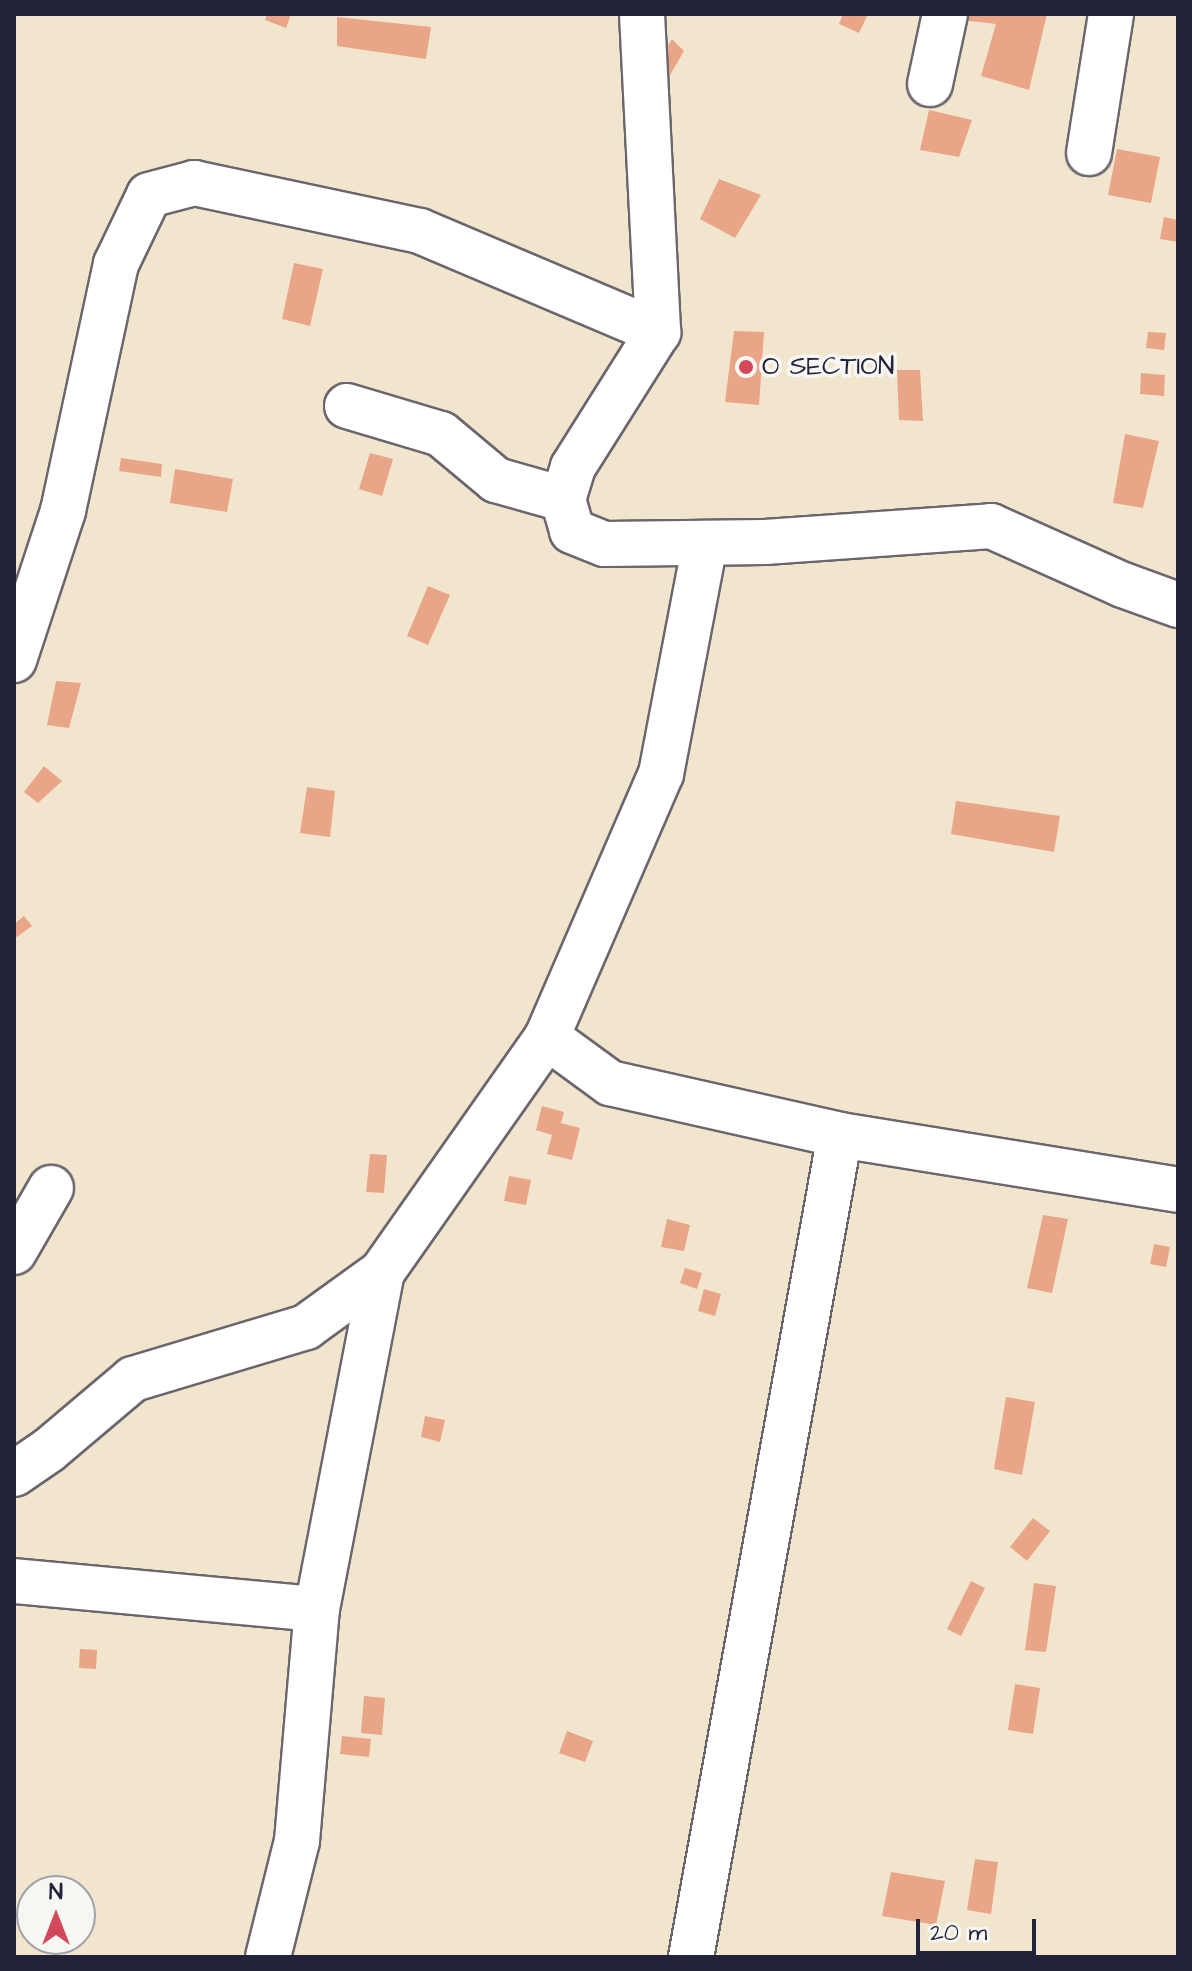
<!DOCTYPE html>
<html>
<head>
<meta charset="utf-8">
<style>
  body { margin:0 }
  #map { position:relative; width:1192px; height:1971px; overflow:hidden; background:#f2e5ce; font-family:"Architects Daughter",sans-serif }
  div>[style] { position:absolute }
  .building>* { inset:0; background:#e9a588 }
  .roads { filter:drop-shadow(2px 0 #6b666e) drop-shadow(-2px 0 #6b666e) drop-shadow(0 2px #6b666e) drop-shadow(0 -2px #6b666e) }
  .minor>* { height:44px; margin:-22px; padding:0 22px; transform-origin:22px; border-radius:22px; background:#fff }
  .dots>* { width:22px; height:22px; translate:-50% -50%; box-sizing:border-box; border:4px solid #f6f6f2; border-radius:50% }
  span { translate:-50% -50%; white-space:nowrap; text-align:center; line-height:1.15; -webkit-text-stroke:7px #f6f6f2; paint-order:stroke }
  .poi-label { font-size:26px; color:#22223b }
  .left { translate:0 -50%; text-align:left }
  .frame { position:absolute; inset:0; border:16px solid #22223b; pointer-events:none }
  .north { position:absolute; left:16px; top:1875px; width:80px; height:80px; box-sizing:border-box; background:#f6f6f2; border:2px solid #a1a1a9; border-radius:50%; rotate:0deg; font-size:22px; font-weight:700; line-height:32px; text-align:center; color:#22223b }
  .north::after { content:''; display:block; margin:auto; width:28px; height:36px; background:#d1495b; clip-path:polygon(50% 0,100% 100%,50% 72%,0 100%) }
  .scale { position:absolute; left:916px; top:1919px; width:120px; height:36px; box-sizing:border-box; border:4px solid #22223b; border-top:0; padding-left:10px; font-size:24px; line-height:28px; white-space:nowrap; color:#22223b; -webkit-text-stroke:6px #f6f6f2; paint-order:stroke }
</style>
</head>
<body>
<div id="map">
  <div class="building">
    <div style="clip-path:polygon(267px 14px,291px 14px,286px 28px,265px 20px)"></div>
    <div style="clip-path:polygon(843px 14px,868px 14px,859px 33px,839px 24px)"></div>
    <div style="clip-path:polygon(954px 14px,1047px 14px,1029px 90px,981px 76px,996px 24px,953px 19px)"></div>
    <div style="clip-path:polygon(337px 17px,431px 27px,426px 59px,337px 46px)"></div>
    <div style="clip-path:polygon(672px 39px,684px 51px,666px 82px,651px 74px)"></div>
    <div style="clip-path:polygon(929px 110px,972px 120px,959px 157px,920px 150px)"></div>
    <div style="clip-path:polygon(1117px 149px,1160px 157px,1151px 203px,1108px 195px)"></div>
    <div style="clip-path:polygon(719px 179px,761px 195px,735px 238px,700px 219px)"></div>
    <div style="clip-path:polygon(1164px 217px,1178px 220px,1178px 242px,1160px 239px)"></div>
    <div style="clip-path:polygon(294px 263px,323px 269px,310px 326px,282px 319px)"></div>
    <div style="clip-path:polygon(734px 331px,764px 332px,759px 405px,725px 402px)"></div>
    <div style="clip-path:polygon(1148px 332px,1166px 333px,1164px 350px,1146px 348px)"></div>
    <div style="clip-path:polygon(897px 370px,920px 370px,923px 421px,899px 420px)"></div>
    <div style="clip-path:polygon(1141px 373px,1165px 375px,1164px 396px,1140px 394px)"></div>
    <div style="clip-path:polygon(1125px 434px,1159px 441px,1143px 508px,1113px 503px)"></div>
    <div style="clip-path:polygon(370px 453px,393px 459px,382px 496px,359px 489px)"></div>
    <div style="clip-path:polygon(121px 458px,162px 464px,161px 477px,119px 471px)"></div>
    <div style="clip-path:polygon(175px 469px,233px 479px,227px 512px,170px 503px)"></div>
    <div style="clip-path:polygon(428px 586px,450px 595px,428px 645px,407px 636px)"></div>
    <div style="clip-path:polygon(56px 681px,81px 683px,69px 728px,47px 725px)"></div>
    <div style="clip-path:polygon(44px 766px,62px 781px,38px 803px,24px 792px)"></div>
    <div style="clip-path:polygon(307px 787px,335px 791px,330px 837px,300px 833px)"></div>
    <div style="clip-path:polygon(956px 801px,1060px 816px,1054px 852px,951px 834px)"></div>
    <div style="clip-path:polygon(24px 916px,32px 926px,14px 939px,14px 924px)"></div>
    <div style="clip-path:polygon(542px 1106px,564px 1112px,561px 1123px,580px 1128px,572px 1160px,547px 1154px,552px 1135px,536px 1130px)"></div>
    <div style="clip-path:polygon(370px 1154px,387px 1155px,384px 1193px,366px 1192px)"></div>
    <div style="clip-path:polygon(509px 1176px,531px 1180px,526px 1205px,504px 1201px)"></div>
    <div style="clip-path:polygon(1043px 1215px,1068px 1219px,1052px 1293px,1027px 1288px)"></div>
    <div style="clip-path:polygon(667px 1219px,690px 1225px,684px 1251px,661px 1247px)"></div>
    <div style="clip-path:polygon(1154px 1244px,1170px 1247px,1166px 1267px,1150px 1264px)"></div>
    <div style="clip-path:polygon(685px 1268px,702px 1273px,697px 1289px,680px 1283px)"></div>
    <div style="clip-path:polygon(704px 1289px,721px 1294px,715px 1316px,698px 1311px)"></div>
    <div style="clip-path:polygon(1006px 1397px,1035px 1402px,1022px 1475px,994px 1469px)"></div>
    <div style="clip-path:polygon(425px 1416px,445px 1420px,440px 1442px,421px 1437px)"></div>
    <div style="clip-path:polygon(1033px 1518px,1050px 1531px,1027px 1561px,1010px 1547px)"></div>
    <div style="clip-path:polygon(971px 1581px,985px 1588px,961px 1636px,947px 1629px)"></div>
    <div style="clip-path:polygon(1034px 1583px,1056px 1586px,1046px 1652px,1025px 1650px)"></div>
    <div style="clip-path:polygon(80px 1649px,97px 1650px,96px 1669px,79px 1668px)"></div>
    <div style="clip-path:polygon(1015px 1684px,1040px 1688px,1033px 1734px,1008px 1730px)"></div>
    <div style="clip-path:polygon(364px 1696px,385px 1698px,382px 1735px,361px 1733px)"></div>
    <div style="clip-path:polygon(567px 1731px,593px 1741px,585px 1762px,559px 1753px)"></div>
    <div style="clip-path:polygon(342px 1736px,371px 1739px,369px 1757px,340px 1754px)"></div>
    <div style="clip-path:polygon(975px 1859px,998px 1862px,991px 1914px,967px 1910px)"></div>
    <div style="clip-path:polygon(891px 1872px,945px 1881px,936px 1925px,882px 1916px)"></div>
  </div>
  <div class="roads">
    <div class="minor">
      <div style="left:642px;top:14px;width:318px;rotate:87.1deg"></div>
      <div style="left:658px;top:332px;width:160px;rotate:122.2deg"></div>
      <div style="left:573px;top:467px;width:34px;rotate:107deg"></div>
      <div style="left:563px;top:499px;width:33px;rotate:74deg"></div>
      <div style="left:572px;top:531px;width:35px;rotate:22deg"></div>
      <div style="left:605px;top:544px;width:160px;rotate:-0.7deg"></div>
      <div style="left:765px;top:542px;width:227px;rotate:-4deg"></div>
      <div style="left:991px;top:526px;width:145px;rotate:24.1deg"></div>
      <div style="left:1123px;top:585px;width:59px;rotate:20deg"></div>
      <div style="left:930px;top:84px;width:72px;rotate:-77.9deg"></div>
      <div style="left:1089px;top:153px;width:141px;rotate:-81deg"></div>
      <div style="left:347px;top:406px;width:98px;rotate:16.6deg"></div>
      <div style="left:441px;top:434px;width:72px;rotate:39.9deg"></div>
      <div style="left:496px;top:480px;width:70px;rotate:15.8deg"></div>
      <div style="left:14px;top:660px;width:157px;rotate:-71.8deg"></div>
      <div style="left:63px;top:511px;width:253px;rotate:-77.9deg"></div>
      <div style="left:116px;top:264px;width:76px;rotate:-64.4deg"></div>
      <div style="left:149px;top:195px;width:47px;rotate:-14.9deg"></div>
      <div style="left:194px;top:183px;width:231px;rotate:12deg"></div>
      <div style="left:420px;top:231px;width:259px;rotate:23deg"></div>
      <div style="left:547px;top:1037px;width:78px;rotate:36.1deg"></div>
      <div style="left:610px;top:1083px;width:236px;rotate:12.7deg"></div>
      <div style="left:840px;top:1135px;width:342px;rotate:9.2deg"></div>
      <div style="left:14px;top:1252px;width:74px;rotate:-60deg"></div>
      <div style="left:14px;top:1474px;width:42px;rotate:-34.4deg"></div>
      <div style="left:49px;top:1450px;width:110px;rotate:-40.2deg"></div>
      <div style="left:133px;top:1379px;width:181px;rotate:-16.7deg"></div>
      <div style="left:306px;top:1327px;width:94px;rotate:-35.9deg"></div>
      <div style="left:14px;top:1581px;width:304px;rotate:5.3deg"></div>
      <div style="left:268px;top:1957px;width:120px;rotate:-76deg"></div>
      <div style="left:297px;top:1841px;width:233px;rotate:-85.1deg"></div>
      <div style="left:317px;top:1609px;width:343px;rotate:-79.1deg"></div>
      <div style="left:382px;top:1272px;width:287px;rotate:-54.9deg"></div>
      <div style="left:547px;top:1037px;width:287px;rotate:-66.6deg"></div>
      <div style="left:661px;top:774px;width:235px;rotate:-79.2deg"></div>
      <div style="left:691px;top:1957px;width:835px;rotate:-79.73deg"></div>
    </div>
  </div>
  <div class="dots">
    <div style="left:746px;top:367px;background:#d1495b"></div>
  </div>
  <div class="poi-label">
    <span class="left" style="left:762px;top:367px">O SECTION</span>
  </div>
  <div class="frame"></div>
  <div class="north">N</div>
  <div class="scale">20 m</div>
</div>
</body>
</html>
